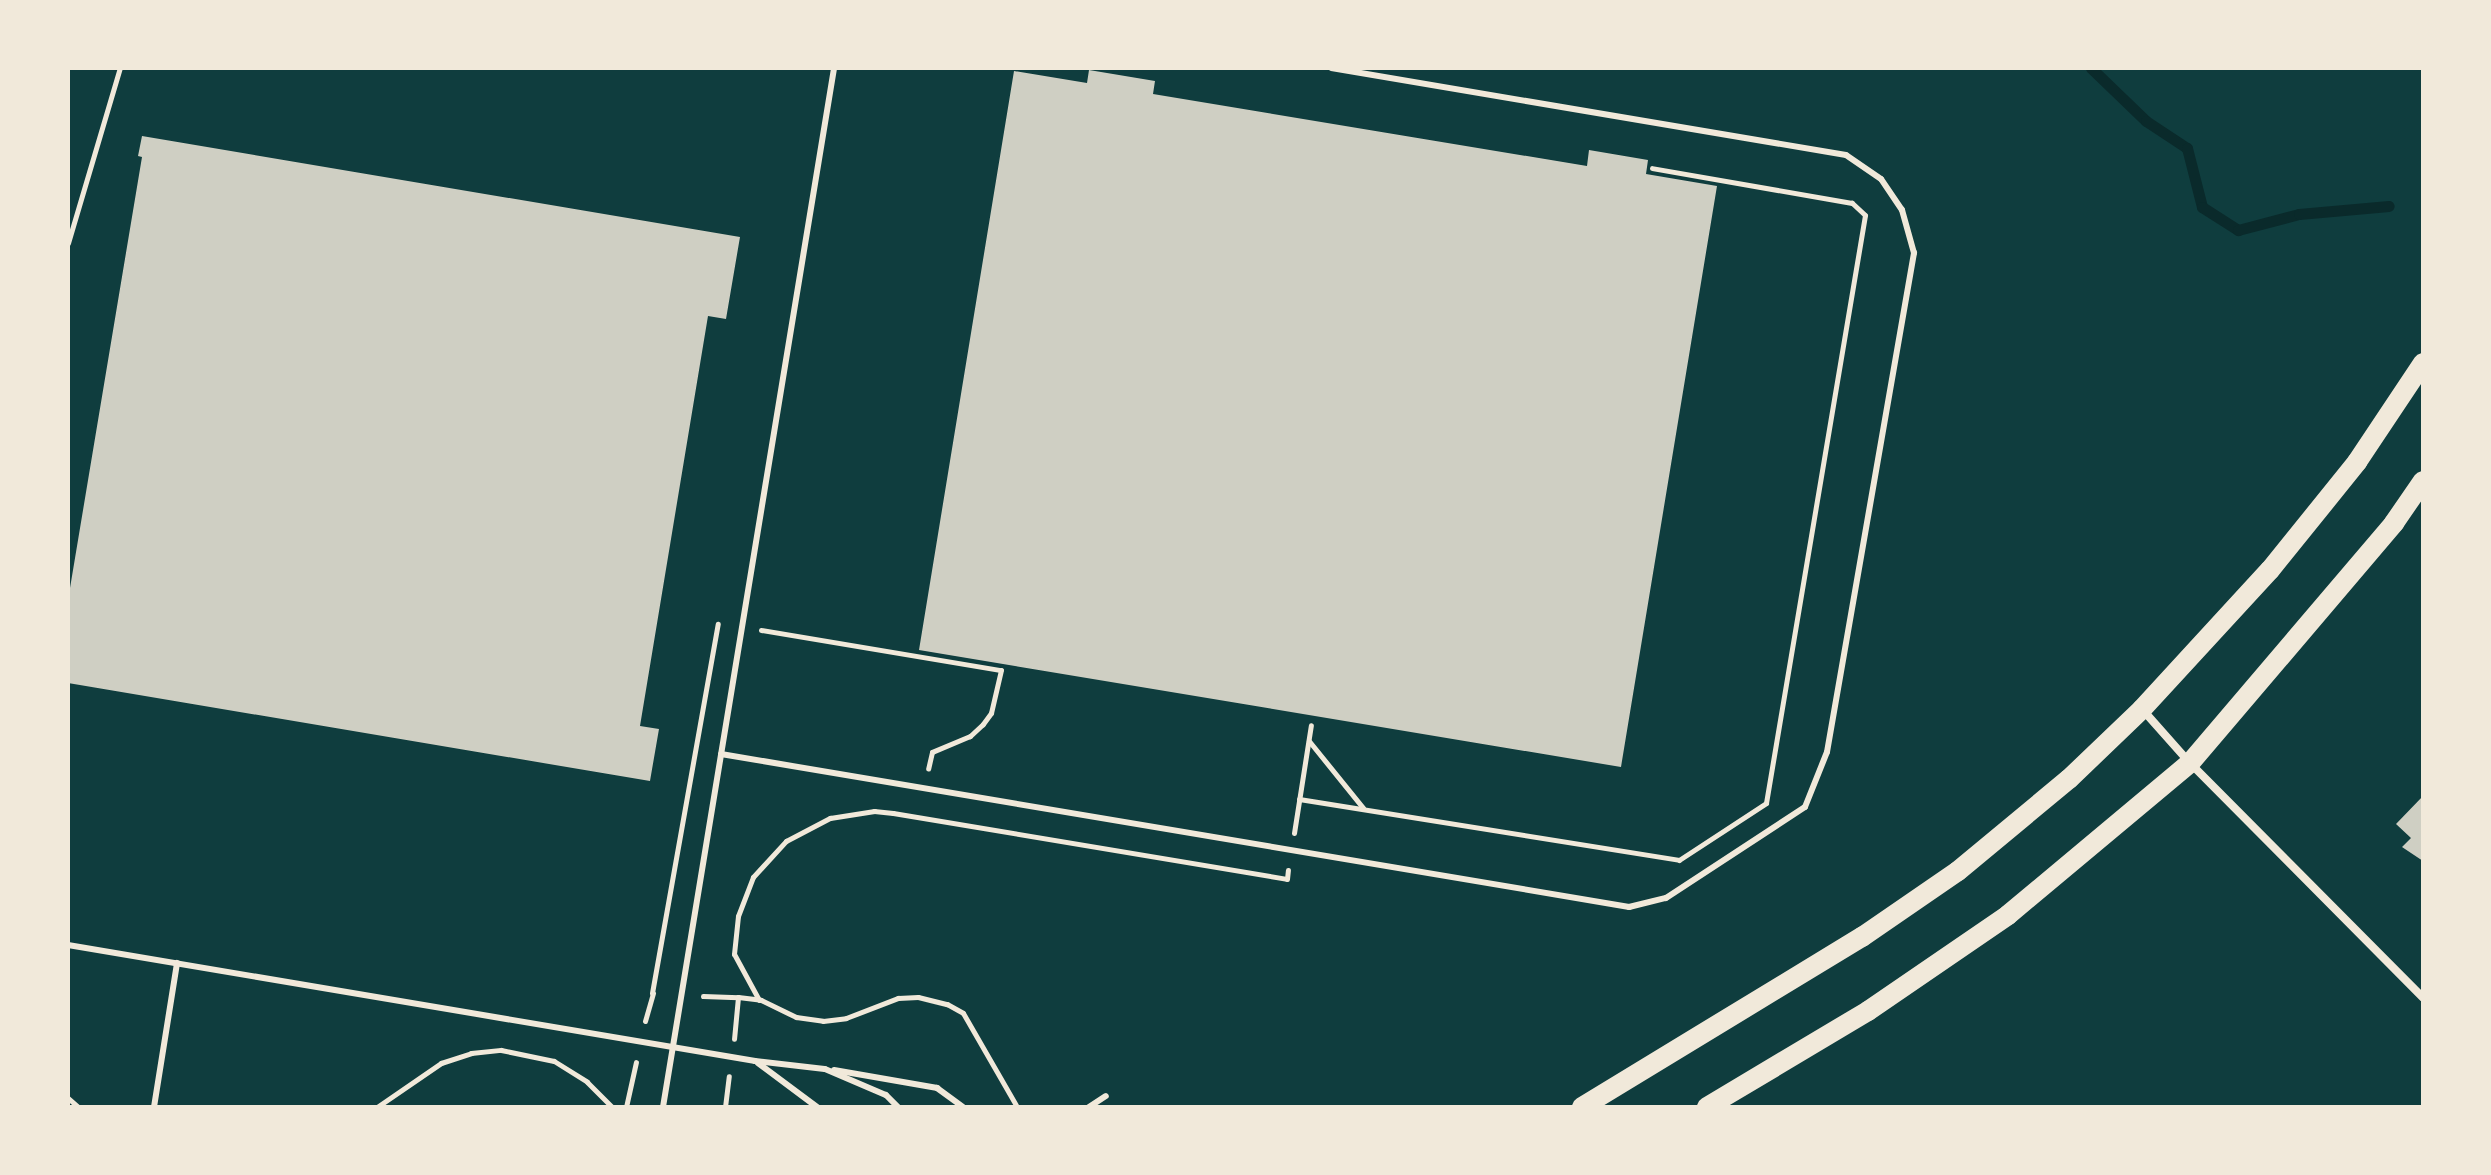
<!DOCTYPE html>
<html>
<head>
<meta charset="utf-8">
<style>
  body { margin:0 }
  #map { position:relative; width:2491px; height:1175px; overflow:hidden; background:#0f3d3e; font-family:Commissioner,sans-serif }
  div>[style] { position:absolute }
  .stream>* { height:11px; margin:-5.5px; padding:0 5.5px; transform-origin:5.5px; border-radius:5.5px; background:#0a2a2b }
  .building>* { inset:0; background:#cfcfc3 }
  .path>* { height:5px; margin:-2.5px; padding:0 2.5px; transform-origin:2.5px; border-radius:2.5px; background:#f1e9da }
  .service>* { height:6px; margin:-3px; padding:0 3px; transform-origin:3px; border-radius:3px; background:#f1e9da }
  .minor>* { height:8px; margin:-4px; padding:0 4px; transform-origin:4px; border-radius:4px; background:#f1e9da }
  .primary>* { height:20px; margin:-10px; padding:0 10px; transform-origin:10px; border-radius:10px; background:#f1e9da }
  span { translate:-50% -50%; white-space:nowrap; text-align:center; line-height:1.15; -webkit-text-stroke:8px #f1e9da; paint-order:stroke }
  .frame { position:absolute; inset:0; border:70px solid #f1e9da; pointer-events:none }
</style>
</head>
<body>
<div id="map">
  <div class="stream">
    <div style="left:2091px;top:68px;width:76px;rotate:43.9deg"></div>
    <div style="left:2146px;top:121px;width:49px;rotate:33.4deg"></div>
    <div style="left:2187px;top:148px;width:61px;rotate:75.7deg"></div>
    <div style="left:2202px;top:207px;width:43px;rotate:32.6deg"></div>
    <div style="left:2238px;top:230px;width:63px;rotate:-14.7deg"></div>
    <div style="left:2299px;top:214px;width:90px;rotate:-5.1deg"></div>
  </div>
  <div class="building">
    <div style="clip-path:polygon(1089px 70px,1155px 81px,1153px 94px,1587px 166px,1589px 150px,1648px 160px,1646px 174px,1717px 186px,1621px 767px,919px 650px,1014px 71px,1087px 83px)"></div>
    <div style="clip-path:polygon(142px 136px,740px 237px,726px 319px,708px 316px,640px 726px,659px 729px,650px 781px,68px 683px,68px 600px,142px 157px,138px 156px)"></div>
    <div style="clip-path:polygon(2423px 796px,2423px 861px,2402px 847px,2411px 838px,2396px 824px)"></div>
  </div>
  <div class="path">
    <div style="left:68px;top:243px;width:183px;rotate:-73.5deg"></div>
    <div style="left:761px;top:630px;width:243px;rotate:9.5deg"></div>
    <div style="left:1001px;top:670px;width:44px;rotate:103.1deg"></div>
    <div style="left:991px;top:713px;width:14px;rotate:126deg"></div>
    <div style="left:983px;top:724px;width:18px;rotate:137deg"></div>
    <div style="left:970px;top:736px;width:41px;rotate:157.2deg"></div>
    <div style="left:932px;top:752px;width:17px;rotate:103deg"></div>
    <div style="left:1309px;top:741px;width:86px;rotate:51.1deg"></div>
    <div style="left:1299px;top:799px;width:385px;rotate:9.1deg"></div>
    <div style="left:1679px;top:860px;width:104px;rotate:-33.2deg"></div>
    <div style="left:1766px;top:803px;width:596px;rotate:-80.44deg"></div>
    <div style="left:1865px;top:215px;width:18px;rotate:-137deg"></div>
    <div style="left:1852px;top:203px;width:203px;rotate:-170.1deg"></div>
    <div style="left:1294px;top:833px;width:109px;rotate:-81.1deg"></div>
    <div style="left:652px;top:993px;width:375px;rotate:-79.9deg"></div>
    <div style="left:703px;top:996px;width:35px;rotate:2deg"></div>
    <div style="left:738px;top:997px;width:42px;rotate:95.4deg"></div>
    <div style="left:738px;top:997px;width:23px;rotate:7deg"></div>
    <div style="left:761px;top:1000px;width:39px;rotate:26deg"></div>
    <div style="left:796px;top:1017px;width:27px;rotate:8deg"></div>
    <div style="left:823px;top:1021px;width:23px;rotate:-7deg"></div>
    <div style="left:846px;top:1018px;width:56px;rotate:-21deg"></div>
    <div style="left:898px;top:998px;width:20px;rotate:-3deg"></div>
    <div style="left:918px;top:997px;width:30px;rotate:14deg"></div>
    <div style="left:947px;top:1004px;width:18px;rotate:29deg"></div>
    <div style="left:963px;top:1013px;width:108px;rotate:60.1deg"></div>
    <div style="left:759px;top:1000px;width:52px;rotate:-118.5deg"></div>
    <div style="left:734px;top:954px;width:38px;rotate:-84deg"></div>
    <div style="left:738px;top:916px;width:42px;rotate:-69deg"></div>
    <div style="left:753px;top:877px;width:49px;rotate:-47.5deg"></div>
    <div style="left:786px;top:841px;width:50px;rotate:-27.6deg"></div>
    <div style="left:830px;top:818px;width:45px;rotate:-9deg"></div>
    <div style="left:874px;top:811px;width:19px;rotate:6deg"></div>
    <div style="left:893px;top:813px;width:399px;rotate:9.5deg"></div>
    <div style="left:1287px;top:879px;width:9px;rotate:-84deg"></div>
    <div style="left:645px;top:1021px;width:29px;rotate:-74deg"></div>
    <div style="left:68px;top:1098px;width:13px;rotate:42deg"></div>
    <div style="left:377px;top:1107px;width:78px;rotate:-34.5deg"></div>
    <div style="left:441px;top:1063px;width:32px;rotate:-18deg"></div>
    <div style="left:471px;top:1053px;width:30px;rotate:-6deg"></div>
    <div style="left:501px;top:1050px;width:54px;rotate:11.7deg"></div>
    <div style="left:554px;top:1061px;width:39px;rotate:32deg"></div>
    <div style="left:587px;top:1082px;width:35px;rotate:45deg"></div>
    <div style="left:626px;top:1107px;width:46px;rotate:-77.5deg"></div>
    <div style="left:725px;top:1107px;width:31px;rotate:-83deg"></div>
  </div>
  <div class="service">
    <div style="left:721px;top:754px;width:921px;rotate:9.56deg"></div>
    <div style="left:1629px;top:907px;width:38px;rotate:-14deg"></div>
    <div style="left:1666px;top:898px;width:166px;rotate:-33.2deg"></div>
    <div style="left:1805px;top:807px;width:59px;rotate:-68.2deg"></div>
    <div style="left:1827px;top:752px;width:507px;rotate:-80.11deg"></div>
    <div style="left:1914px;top:253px;width:45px;rotate:-105.6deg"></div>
    <div style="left:1902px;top:210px;width:37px;rotate:-124deg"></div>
    <div style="left:1881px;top:179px;width:42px;rotate:-145.6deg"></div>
    <div style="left:1846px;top:155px;width:522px;rotate:-170.41deg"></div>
    <div style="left:68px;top:945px;width:697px;rotate:9.58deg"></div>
    <div style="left:755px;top:1061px;width:70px;rotate:6.5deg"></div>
    <div style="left:825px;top:1069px;width:66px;rotate:23.1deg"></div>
    <div style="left:886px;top:1095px;width:17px;rotate:45deg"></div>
    <div style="left:758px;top:1063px;width:74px;rotate:36.7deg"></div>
    <div style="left:834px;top:1070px;width:105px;rotate:9.9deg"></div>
    <div style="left:937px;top:1088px;width:32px;rotate:36deg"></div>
    <div style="left:154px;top:1107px;width:146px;rotate:-80.9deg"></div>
    <div style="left:663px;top:1107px;width:1053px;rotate:-80.65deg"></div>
    <div style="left:1089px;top:1107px;width:20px;rotate:-33deg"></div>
  </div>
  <div class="minor">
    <div style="left:2142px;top:709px;width:72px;rotate:48.4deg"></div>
    <div style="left:2190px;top:763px;width:331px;rotate:45.2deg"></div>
  </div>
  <div class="primary">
    <div style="left:1582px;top:1107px;width:328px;rotate:-31.3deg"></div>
    <div style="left:1862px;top:937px;width:116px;rotate:-34.5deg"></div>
    <div style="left:1958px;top:871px;width:144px;rotate:-39.7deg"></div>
    <div style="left:2069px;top:779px;width:101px;rotate:-43.8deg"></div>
    <div style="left:2142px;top:709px;width:189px;rotate:-47.4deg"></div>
    <div style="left:2270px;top:570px;width:139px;rotate:-51.1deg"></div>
    <div style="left:2357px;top:462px;width:119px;rotate:-56.3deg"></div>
    <div style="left:1707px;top:1107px;width:187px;rotate:-30.8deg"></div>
    <div style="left:1868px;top:1011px;width:170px;rotate:-34.4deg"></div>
    <div style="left:2008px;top:915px;width:237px;rotate:-39.9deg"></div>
    <div style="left:2190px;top:763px;width:315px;rotate:-49.6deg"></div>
    <div style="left:2394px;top:523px;width:51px;rotate:-55.4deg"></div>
  </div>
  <div class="frame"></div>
</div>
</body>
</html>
